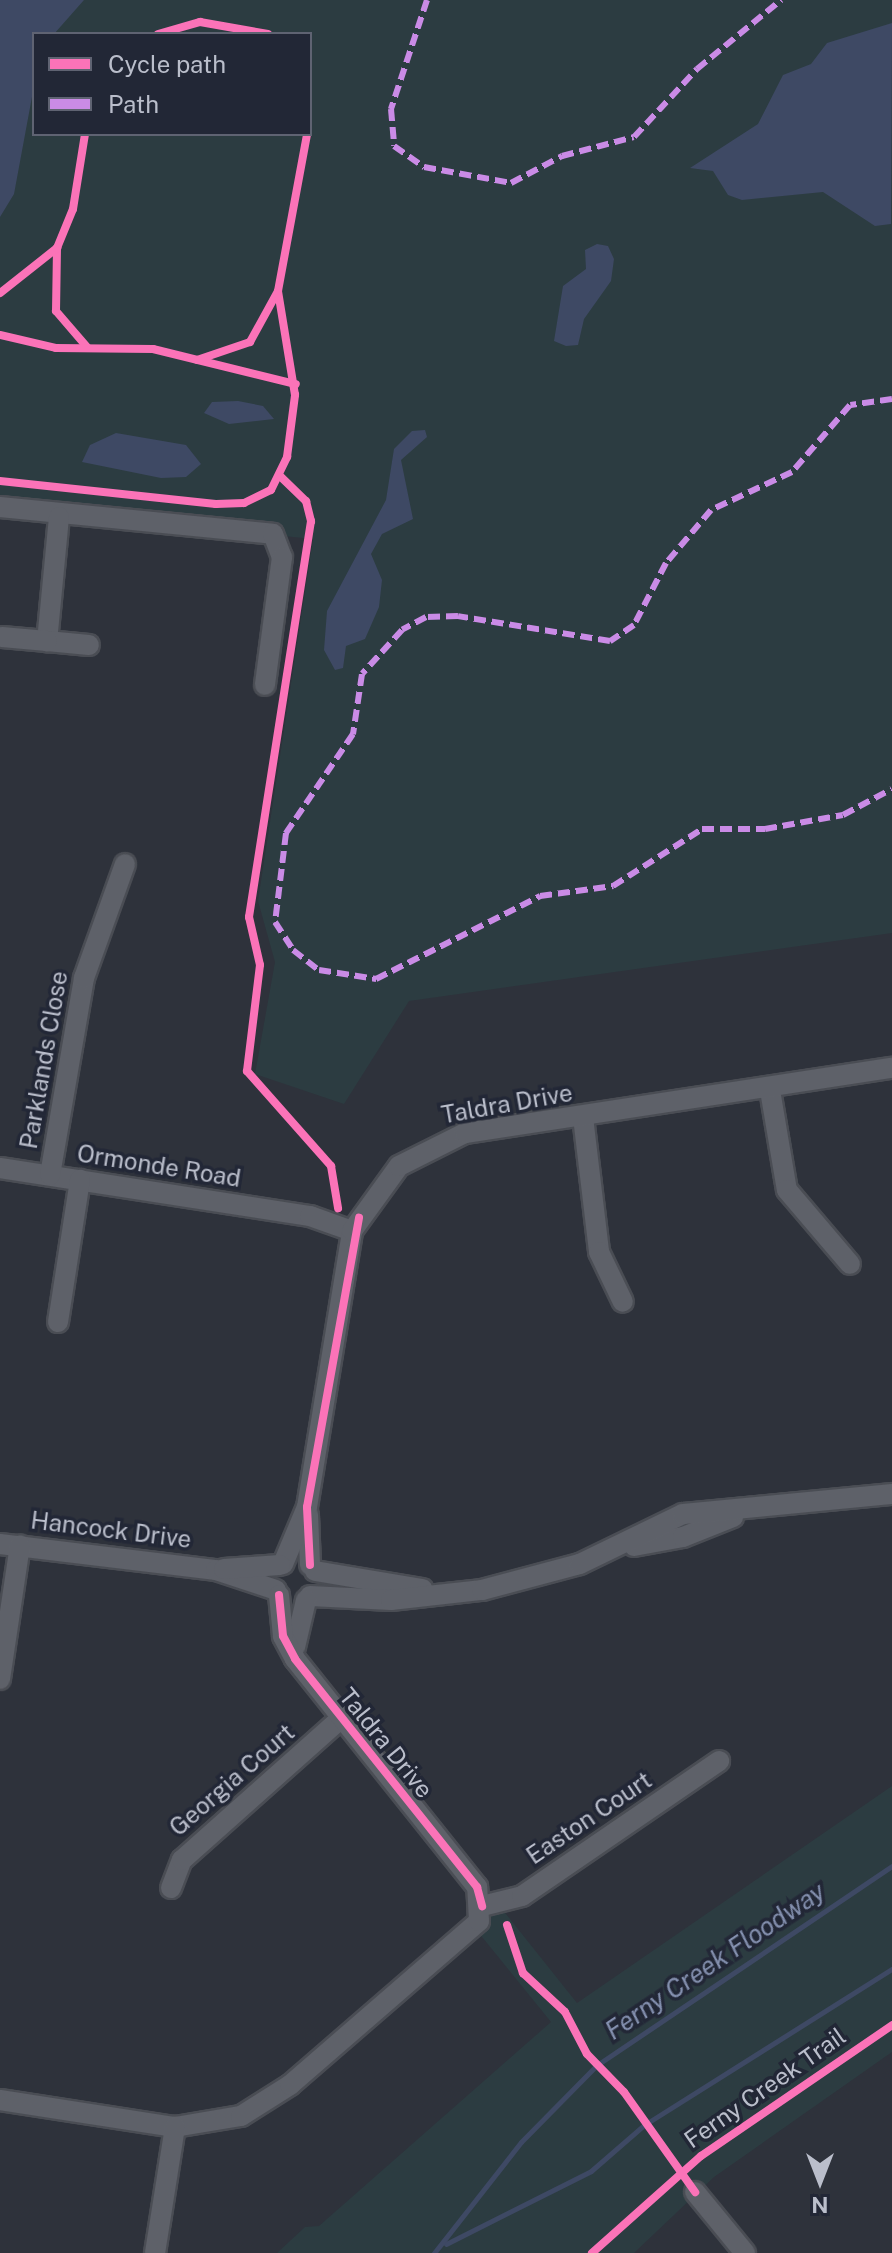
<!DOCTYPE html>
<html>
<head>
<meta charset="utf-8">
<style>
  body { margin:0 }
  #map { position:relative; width:892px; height:2253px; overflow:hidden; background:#2e323b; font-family:"Public Sans",sans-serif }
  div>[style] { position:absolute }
  .green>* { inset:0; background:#2c3c41 }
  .water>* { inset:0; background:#3e4964 }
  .stream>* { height:5px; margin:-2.5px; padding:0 2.5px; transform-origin:2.5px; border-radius:2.5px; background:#3e4964 }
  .roads { filter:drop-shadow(2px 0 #4a4d54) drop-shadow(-2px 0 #4a4d54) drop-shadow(0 2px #4a4d54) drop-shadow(0 -2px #4a4d54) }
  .minor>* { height:20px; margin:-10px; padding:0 10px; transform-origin:10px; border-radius:10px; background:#5e6169 }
  .quiet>* { height:6px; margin-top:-3px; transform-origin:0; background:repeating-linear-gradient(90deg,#ca8be6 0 12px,transparent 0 18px) }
  .cycleway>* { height:8px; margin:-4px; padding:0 4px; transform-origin:4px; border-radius:4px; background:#fb73b8 }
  span { translate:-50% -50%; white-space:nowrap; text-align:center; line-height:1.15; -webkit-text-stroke:7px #222736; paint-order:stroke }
  .street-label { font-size:24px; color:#babecb }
  .water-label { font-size:26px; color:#8490af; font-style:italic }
  .legend { position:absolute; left:32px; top:32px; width:280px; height:104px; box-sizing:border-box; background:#222736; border:2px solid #5f6372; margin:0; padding:10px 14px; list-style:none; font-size:24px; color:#babecb }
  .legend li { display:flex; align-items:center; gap:16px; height:40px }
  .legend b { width:40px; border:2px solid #5f6372 }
  .north { position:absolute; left:780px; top:2141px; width:80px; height:80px; -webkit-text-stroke:6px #222736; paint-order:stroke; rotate:180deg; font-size:22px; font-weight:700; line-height:32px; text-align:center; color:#babecb }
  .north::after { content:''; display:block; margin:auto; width:28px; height:36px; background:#babecb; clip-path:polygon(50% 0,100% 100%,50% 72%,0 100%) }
</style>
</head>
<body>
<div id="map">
  <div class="green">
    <div style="clip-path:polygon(evenodd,0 0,892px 0,892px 933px,409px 1001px,344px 1104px,255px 1074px,275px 962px,258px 901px,313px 539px,0 507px,0 0,34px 34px,310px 34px,310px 134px,34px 134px,34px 34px)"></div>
    <div style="clip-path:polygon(892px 1786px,892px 2052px,714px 2177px,634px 2253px,277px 2253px,305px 2227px,319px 2226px,551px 2022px,474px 1927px,498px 1904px,577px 2003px)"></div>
  </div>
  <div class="water">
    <div style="clip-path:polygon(0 0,84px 0,54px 34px,34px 34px,34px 86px,14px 194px,0 217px)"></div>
    <div style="clip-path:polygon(892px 23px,891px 224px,875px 226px,823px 192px,742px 200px,728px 195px,713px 171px,690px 168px,758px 124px,783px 75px,811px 64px,827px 43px)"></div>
    <div style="clip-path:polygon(597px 244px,608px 246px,614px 259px,611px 281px,584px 319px,578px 345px,566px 346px,554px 341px,563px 286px,586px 269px,585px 250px)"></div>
    <div style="clip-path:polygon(238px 401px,263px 406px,274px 419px,229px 424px,204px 413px,212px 402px)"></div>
    <div style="clip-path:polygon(425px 430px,427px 437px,401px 460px,413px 519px,382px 534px,371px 554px,382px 580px,379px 607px,365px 639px,346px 646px,343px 668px,335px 670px,324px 650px,327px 611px,386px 500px,394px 449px,412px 431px)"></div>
    <div style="clip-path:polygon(116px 433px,186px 445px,201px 464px,186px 477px,161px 478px,82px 462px,90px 445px)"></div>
  </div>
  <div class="stream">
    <div style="left:446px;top:2244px;width:162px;rotate:-26.7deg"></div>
    <div style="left:591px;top:2171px;width:70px;rotate:-41deg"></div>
    <div style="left:644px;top:2125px;width:293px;rotate:-32.2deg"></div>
    <div style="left:434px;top:2253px;width:141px;rotate:-51.9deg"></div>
    <div style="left:521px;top:2142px;width:108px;rotate:-45.4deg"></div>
    <div style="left:597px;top:2065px;width:356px;rotate:-34deg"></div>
  </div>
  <div class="roads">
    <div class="minor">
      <div style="left:0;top:507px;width:274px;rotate:5.6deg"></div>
      <div style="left:273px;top:534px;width:25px;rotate:69deg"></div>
      <div style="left:282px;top:557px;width:129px;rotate:97.6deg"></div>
      <div style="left:59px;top:517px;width:125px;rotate:95.5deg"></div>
      <div style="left:47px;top:641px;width:42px;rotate:5.4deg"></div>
      <div style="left:2px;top:637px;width:45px;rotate:5.1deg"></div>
      <div style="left:770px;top:1090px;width:101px;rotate:80.4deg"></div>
      <div style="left:787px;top:1190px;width:97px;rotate:49.6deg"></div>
      <div style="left:583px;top:1117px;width:136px;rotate:83.2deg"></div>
      <div style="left:599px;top:1252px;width:55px;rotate:64.4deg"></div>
      <div style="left:0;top:1168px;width:314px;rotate:8.8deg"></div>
      <div style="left:310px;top:1216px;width:45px;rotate:19.7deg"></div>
      <div style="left:50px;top:1175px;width:200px;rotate:-80.2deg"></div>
      <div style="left:84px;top:978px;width:121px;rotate:-70.2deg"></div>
      <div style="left:58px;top:1322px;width:144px;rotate:-81.2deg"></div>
      <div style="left:308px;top:1515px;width:50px;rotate:87.7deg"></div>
      <div style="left:0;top:1544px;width:218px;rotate:6.9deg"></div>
      <div style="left:216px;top:1570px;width:63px;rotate:18.4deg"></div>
      <div style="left:634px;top:1546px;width:50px;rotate:-10.4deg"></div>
      <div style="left:683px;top:1537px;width:54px;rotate:-21.8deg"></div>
      <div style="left:283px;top:1564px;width:62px;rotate:-67.2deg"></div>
      <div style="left:307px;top:1507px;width:280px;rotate:-80.7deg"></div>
      <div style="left:352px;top:1231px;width:80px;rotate:-54.1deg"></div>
      <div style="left:399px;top:1166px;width:74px;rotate:-26.6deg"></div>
      <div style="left:465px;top:1133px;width:432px;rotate:-8.7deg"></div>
      <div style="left:224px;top:1569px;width:56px;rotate:-4.1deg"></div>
      <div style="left:315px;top:1571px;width:109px;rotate:9.5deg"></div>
      <div style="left:310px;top:1596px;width:81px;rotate:2.8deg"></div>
      <div style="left:391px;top:1600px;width:92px;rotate:-6.3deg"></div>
      <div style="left:482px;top:1590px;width:101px;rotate:-14.9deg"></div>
      <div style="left:580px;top:1564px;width:114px;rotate:-25.9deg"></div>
      <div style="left:683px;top:1514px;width:210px;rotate:-5.5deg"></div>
      <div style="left:295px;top:1647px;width:48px;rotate:-76.8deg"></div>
      <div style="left:0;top:1679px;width:135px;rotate:-81.5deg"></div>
      <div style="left:171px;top:1888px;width:30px;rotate:-69deg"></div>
      <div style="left:182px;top:1860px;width:212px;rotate:-41.7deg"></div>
      <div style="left:482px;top:1906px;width:41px;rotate:-14deg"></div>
      <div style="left:522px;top:1896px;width:239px;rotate:-34.4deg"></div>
      <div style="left:0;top:2100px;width:177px;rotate:8.8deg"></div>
      <div style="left:175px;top:2127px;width:67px;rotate:-9.5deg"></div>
      <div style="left:241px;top:2116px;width:58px;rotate:-32.3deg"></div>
      <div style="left:290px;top:2085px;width:250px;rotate:-40.9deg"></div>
      <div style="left:479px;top:1921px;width:34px;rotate:-93deg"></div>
      <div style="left:477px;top:1887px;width:292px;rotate:-128.6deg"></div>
      <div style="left:295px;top:1659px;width:26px;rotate:-118deg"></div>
      <div style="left:283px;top:1636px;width:41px;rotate:-95.6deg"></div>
      <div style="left:695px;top:2192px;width:79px;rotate:50.7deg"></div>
      <div style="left:155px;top:2253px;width:128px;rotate:-81deg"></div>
    </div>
  </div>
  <div class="quiet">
    <div style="left:427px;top:0;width:115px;rotate:108.3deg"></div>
    <div style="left:391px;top:109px;width:37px;rotate:85deg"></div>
    <div style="left:394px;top:146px;width:37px;rotate:35deg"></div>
    <div style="left:424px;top:167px;width:88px;rotate:10.4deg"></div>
    <div style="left:511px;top:183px;width:58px;rotate:-27.9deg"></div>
    <div style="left:562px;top:156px;width:74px;rotate:-14.8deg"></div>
    <div style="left:634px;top:137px;width:93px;rotate:-47.2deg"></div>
    <div style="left:697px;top:69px;width:109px;rotate:-39.4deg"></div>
    <div style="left:892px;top:399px;width:42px;rotate:171.9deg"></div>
    <div style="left:850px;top:405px;width:89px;rotate:130.9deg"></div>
    <div style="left:792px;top:472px;width:89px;rotate:154.9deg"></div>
    <div style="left:711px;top:510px;width:70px;rotate:130.3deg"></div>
    <div style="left:666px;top:563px;width:70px;rotate:117.3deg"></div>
    <div style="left:634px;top:625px;width:29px;rotate:146deg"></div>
    <div style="left:610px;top:641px;width:154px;rotate:-170.7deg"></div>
    <div style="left:458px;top:616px;width:32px;rotate:178deg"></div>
    <div style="left:426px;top:617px;width:27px;rotate:152deg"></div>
    <div style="left:402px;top:630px;width:59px;rotate:132.3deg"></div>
    <div style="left:362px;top:674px;width:61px;rotate:98.5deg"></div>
    <div style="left:353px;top:734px;width:120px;rotate:124.1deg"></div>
    <div style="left:286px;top:833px;width:90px;rotate:97deg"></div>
    <div style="left:275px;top:922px;width:33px;rotate:57deg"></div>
    <div style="left:293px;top:950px;width:33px;rotate:38deg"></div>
    <div style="left:319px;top:970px;width:58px;rotate:9deg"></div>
    <div style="left:376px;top:979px;width:184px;rotate:-26.8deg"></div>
    <div style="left:540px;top:896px;width:74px;rotate:-7.8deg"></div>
    <div style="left:613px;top:886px;width:106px;rotate:-32.6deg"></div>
    <div style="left:702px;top:829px;width:63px"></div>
    <div style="left:765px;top:829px;width:79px;rotate:-10.2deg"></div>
    <div style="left:843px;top:815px;width:55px;rotate:-28deg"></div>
  </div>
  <div class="cycleway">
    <div style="left:158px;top:34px;width:44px;rotate:-15.9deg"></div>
    <div style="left:200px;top:22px;width:69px;rotate:10deg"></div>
    <div style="left:57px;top:248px;width:63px;rotate:90.9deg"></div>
    <div style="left:56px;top:311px;width:48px;rotate:49.3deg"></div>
    <div style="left:0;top:293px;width:73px;rotate:-38.3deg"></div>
    <div style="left:57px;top:248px;width:42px;rotate:-67.7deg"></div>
    <div style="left:73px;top:209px;width:76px;rotate:-80.9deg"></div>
    <div style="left:0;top:335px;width:57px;rotate:13.1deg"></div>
    <div style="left:56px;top:348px;width:97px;rotate:0.6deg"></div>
    <div style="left:153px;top:349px;width:147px;rotate:13.8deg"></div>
    <div style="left:197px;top:360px;width:56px;rotate:-18.8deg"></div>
    <div style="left:250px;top:342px;width:58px;rotate:-61.2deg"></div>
    <div style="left:281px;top:477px;width:35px;rotate:44deg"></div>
    <div style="left:306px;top:501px;width:21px;rotate:76deg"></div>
    <div style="left:311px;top:521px;width:401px;rotate:98.9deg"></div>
    <div style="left:249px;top:917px;width:49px;rotate:77.1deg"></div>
    <div style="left:260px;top:965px;width:107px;rotate:97deg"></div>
    <div style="left:247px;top:1071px;width:127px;rotate:48.5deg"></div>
    <div style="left:331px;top:1166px;width:43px;rotate:80.5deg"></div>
    <div style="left:0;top:481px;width:217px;rotate:6.1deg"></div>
    <div style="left:216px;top:504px;width:28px;rotate:-2deg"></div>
    <div style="left:244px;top:503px;width:30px;rotate:-26deg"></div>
    <div style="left:271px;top:490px;width:37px;rotate:-64deg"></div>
    <div style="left:287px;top:457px;width:63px;rotate:-82.6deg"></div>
    <div style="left:295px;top:395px;width:105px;rotate:-99.3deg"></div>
    <div style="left:278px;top:291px;width:160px;rotate:-79.5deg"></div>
    <div style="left:310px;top:1565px;width:58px;rotate:-93deg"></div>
    <div style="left:307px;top:1507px;width:294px;rotate:-79.8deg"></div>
    <div style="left:279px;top:1595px;width:41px;rotate:84.4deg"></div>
    <div style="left:283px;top:1636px;width:26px;rotate:62deg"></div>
    <div style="left:295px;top:1659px;width:292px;rotate:51.4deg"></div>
    <div style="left:477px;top:1887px;width:20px;rotate:75deg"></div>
    <div style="left:507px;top:1925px;width:51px;rotate:71.6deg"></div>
    <div style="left:523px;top:1973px;width:57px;rotate:42.9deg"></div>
    <div style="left:565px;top:2012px;width:47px;rotate:62.4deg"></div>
    <div style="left:587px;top:2054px;width:53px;rotate:45.8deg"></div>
    <div style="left:624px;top:2092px;width:123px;rotate:54.6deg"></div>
    <div style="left:592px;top:2253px;width:146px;rotate:-41.7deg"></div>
    <div style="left:701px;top:2156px;width:232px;rotate:-34.4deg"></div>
  </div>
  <div class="street-label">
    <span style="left:44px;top:1060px;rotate:-80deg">Parklands Close</span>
    <span style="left:507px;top:1104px;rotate:-10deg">Taldra Drive</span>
    <span style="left:159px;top:1166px;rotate:9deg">Ormonde Road</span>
    <span style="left:111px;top:1530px;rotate:7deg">Hancock Drive</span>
    <span style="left:386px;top:1743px;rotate:51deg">Taldra Drive</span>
    <span style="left:232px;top:1780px;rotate:-41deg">Georgia Court</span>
    <span style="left:589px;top:1818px;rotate:-34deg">Easton Court</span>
    <span style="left:765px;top:2088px;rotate:-35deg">Ferny Creek Trail</span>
  </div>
  <div class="water-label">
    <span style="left:715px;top:1961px;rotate:-34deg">Ferny Creek Floodway</span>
  </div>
  <ul class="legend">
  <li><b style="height:10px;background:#fb73b8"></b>Cycle path</li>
  <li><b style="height:10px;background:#ca8be6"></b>Path</li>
  </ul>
  <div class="north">N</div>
</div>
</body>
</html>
